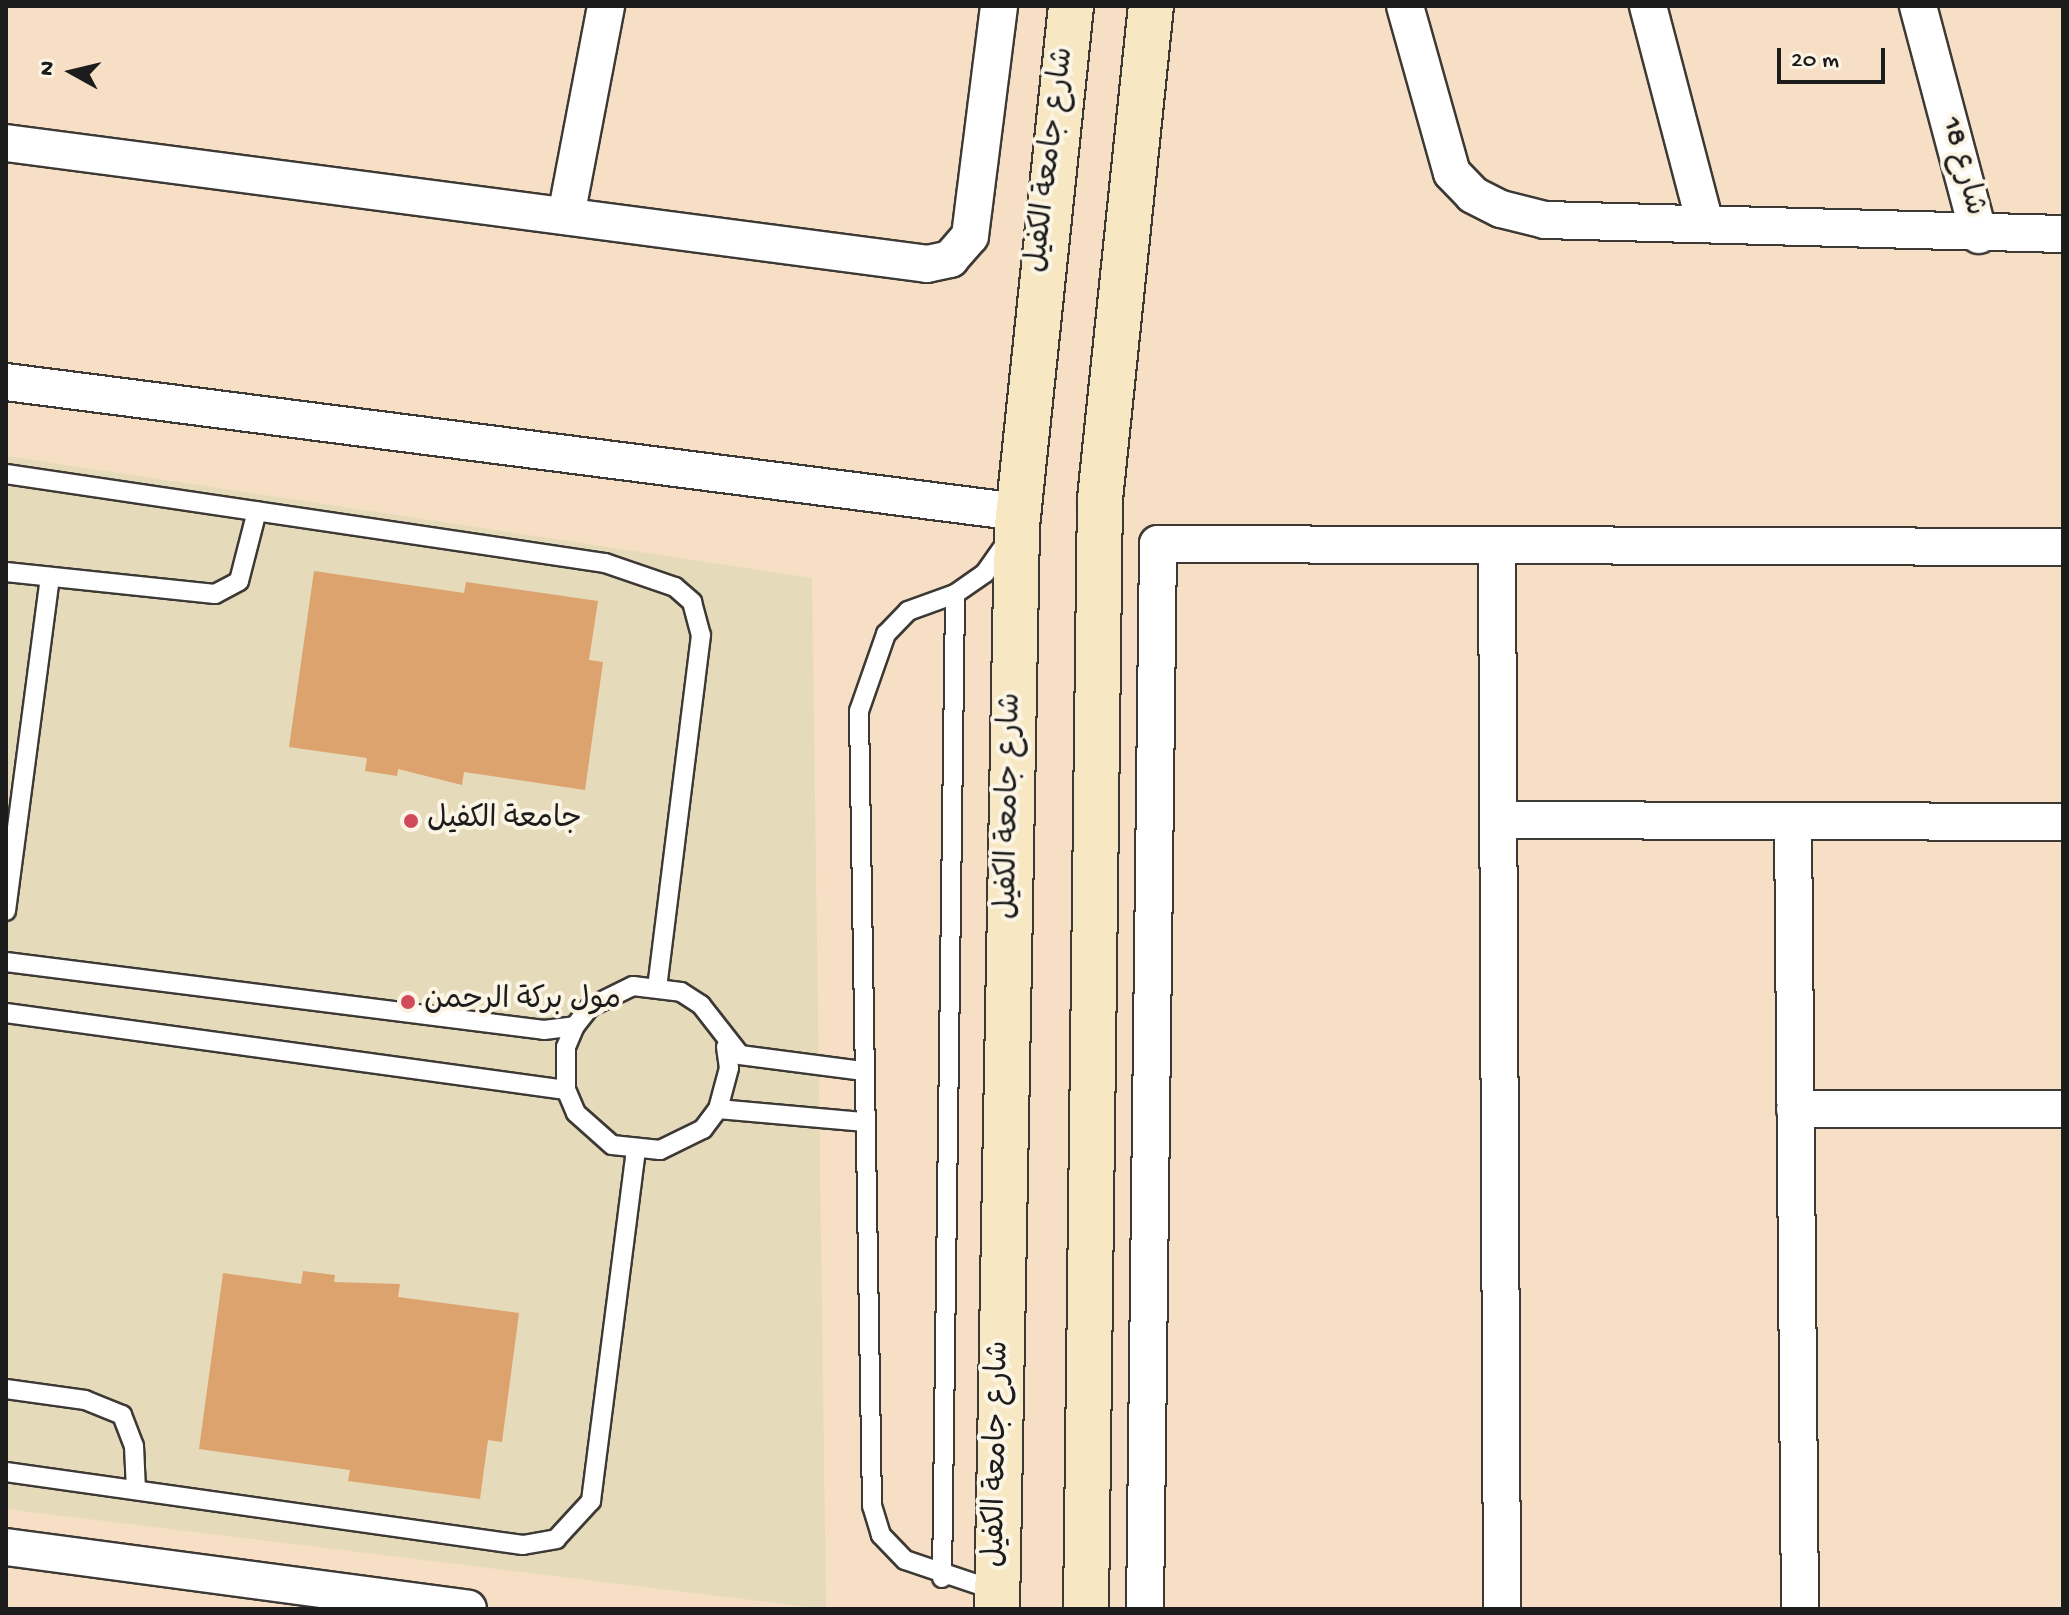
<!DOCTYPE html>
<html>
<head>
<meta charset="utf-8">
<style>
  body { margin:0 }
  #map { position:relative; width:2069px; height:1615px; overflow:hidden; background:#f6dfc4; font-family:"Gochi Hand","Playpen Sans Arabic",sans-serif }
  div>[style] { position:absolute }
  .built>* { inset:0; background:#e5daba }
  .building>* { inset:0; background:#dda36e }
  .roads { filter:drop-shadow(2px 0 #3d3935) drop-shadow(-2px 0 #3d3935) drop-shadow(0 2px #3d3935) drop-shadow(0 -2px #3d3935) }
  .service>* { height:18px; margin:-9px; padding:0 9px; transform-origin:9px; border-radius:9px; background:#fff }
  .minor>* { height:36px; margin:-18px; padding:0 18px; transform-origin:18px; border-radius:18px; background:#fff }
  .secondary>* { height:44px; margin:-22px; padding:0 22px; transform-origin:22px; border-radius:22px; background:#f7e8c3 }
  .dots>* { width:22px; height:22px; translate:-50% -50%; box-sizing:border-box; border:4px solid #fcf5e5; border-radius:50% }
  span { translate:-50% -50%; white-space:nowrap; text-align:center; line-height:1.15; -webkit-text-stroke:8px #fcf5e5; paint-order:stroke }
  .street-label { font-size:30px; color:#1c1c1c }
  .poi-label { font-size:30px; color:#1c1c1c }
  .left { translate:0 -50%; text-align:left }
  .frame { position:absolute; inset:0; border:8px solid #1c1c1c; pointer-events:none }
  .north { position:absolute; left:32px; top:32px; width:80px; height:80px; -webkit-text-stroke:6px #fcf5e5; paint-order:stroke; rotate:278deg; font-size:22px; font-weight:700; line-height:32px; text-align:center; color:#1c1c1c }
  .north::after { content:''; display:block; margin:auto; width:28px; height:36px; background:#1c1c1c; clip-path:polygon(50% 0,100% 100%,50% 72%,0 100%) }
  .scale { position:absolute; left:1777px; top:48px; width:108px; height:36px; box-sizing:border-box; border:4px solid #1c1c1c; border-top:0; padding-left:10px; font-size:24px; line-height:28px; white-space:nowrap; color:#1c1c1c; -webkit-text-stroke:6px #fcf5e5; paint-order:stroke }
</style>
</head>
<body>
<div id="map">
  <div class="built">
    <div style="clip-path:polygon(6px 456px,812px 578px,826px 1609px,6px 1509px)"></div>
  </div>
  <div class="building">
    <div style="clip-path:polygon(314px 571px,464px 593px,466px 582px,598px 601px,589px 660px,603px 662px,585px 790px,464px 772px,462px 785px,398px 769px,397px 776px,365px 771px,367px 758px,289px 747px)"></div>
    <div style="clip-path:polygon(303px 1271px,335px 1275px,334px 1282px,400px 1284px,398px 1297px,519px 1313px,502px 1442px,488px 1440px,480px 1499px,348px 1481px,350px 1470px,199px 1449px,223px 1273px,301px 1284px)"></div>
  </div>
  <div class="roads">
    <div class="service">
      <div style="left:6px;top:474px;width:606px;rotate:8.45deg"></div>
      <div style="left:605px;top:563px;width:74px;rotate:18.9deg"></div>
      <div style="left:675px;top:587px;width:23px;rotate:41deg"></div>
      <div style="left:692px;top:602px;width:34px;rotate:75deg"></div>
      <div style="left:701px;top:635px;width:354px;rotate:97.1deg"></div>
      <div style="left:6px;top:572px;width:210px;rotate:6deg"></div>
      <div style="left:215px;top:594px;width:27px;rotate:-28deg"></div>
      <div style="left:239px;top:581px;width:72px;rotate:-75.6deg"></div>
      <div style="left:6px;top:911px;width:337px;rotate:-82.5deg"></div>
      <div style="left:6px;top:962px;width:542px;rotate:7.2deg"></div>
      <div style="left:544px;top:1030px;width:31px;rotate:-7deg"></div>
      <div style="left:6px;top:1013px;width:565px;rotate:7.83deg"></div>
      <div style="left:726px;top:1047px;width:21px;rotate:82deg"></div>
      <div style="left:729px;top:1068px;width:42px;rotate:105deg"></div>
      <div style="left:718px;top:1109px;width:25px;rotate:127deg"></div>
      <div style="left:703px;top:1129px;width:48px;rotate:154deg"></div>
      <div style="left:660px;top:1150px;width:48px;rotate:-174.1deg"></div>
      <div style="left:612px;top:1145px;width:48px;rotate:-138.4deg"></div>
      <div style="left:576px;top:1113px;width:25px;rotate:-113deg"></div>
      <div style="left:566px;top:1090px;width:43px;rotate:-90deg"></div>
      <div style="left:566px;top:1047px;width:23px;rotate:-67deg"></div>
      <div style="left:575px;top:1026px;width:24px;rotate:-52deg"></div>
      <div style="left:590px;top:1007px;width:48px;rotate:-26deg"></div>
      <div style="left:633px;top:986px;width:48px;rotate:7.1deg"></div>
      <div style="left:681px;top:992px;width:24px;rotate:33deg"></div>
      <div style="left:701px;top:1005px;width:63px;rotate:52deg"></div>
      <div style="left:740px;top:1055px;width:125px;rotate:7.4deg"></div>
      <div style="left:718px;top:1109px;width:148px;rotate:5.1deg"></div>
      <div style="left:6px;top:1389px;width:80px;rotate:7.9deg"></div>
      <div style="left:85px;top:1400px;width:40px;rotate:22deg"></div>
      <div style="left:122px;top:1415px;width:33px;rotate:69deg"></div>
      <div style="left:134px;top:1446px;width:44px;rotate:87.4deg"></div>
      <div style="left:6px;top:1472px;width:522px;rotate:8.04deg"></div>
      <div style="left:523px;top:1545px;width:34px;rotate:-10deg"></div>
      <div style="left:556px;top:1539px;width:52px;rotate:-47.4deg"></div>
      <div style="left:591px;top:1501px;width:353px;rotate:-82.7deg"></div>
      <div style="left:942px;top:1578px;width:984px;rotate:-89.24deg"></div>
      <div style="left:997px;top:1591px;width:97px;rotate:-161.4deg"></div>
      <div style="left:905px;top:1560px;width:35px;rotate:-134deg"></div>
      <div style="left:881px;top:1535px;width:30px;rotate:-107deg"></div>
      <div style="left:872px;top:1506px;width:795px;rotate:-90.94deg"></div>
      <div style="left:859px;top:711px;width:82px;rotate:-70.7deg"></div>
      <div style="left:886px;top:634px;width:32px;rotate:-46deg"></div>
      <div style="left:908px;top:611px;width:50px;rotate:-19.9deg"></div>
      <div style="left:955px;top:594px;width:37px;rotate:-35deg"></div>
      <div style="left:985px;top:573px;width:38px;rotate:-55deg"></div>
    </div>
    <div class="minor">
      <div style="left:1405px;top:6px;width:173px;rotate:74.3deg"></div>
      <div style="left:1452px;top:173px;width:30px;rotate:46deg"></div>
      <div style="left:1473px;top:195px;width:31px;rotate:27deg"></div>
      <div style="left:1501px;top:209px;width:45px;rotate:14deg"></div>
      <div style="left:1545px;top:220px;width:518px;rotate:1.55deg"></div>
      <div style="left:1648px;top:6px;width:225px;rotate:75.3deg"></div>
      <div style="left:1918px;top:6px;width:237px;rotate:75.1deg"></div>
      <div style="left:6px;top:143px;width:929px;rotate:7.48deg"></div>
      <div style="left:927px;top:264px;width:24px;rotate:-12deg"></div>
      <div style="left:950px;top:259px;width:30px;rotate:-49deg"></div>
      <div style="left:970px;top:236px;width:232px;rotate:-82.8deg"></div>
      <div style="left:566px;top:216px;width:214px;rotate:-79.2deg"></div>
      <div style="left:6px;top:382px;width:1020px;rotate:7.32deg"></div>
      <div style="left:1497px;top:545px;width:1064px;rotate:89.73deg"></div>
      <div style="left:1498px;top:820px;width:565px;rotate:0.2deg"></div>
      <div style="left:1793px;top:821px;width:788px;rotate:89.49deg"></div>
      <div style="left:1795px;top:1109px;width:268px"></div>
      <div style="left:6px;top:1547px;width:466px;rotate:7.6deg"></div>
      <div style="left:1145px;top:1609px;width:1065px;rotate:-89.3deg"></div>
      <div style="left:1158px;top:544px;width:905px;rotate:0.19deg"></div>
    </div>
    <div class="secondary">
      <div style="left:997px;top:1609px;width:1083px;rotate:-88.94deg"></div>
      <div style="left:1017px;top:526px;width:523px;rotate:-84.07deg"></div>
      <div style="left:1086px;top:1609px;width:1110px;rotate:-89.28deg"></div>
      <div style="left:1100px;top:499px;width:496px;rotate:-84.1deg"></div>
    </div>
  </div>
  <div class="dots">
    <div style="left:411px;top:821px;background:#d1495b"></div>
    <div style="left:408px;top:1002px;background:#d1495b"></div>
  </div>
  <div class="street-label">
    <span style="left:1052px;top:160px;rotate:-83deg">شارع جامعة الكفيل</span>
    <span style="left:1961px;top:167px;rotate:75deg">شارع 18</span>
    <span style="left:1011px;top:806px;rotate:-89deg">شارع جامعة الكفيل</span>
    <span style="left:999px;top:1454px;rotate:-89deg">شارع جامعة الكفيل</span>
  </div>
  <div class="poi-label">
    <span class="left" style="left:427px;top:821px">جامعة الكفيل</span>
    <span class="left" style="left:424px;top:1002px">مول بركة الرحمن</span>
  </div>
  <div class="frame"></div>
  <div class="north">N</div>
  <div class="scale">20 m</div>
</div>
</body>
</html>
